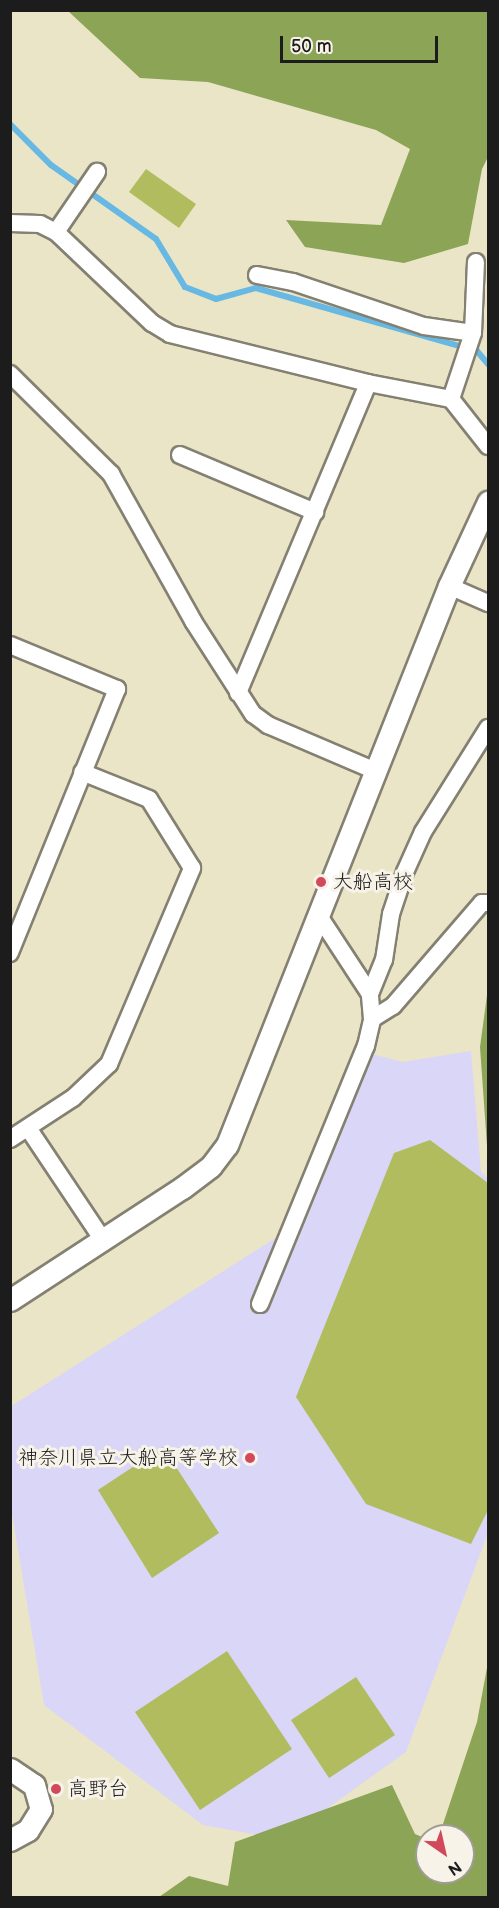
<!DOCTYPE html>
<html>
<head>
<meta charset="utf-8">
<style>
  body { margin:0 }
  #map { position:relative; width:499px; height:1908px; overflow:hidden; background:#ebe5c7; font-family:"Balsamiq Sans","Klee One",sans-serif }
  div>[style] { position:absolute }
  .built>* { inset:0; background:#dad6f7 }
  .green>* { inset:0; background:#b0bc5e }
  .forest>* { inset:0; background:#8ca455 }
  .stream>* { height:6px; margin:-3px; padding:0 3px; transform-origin:3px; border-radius:3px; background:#67b8e2 }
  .roads { filter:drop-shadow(2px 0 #848072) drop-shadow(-2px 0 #848072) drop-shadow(0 2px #848072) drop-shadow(0 -2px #848072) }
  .minor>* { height:16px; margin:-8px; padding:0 8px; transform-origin:8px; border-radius:8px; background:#fff }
  .tertiary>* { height:21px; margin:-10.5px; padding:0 10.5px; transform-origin:10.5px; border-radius:10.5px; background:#fff }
  .dots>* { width:16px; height:16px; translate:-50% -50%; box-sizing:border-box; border:3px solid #f7f3e8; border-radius:50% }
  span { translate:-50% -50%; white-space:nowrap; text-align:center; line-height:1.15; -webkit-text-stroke:6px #f7f3e8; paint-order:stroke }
  .poi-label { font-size:20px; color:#1c1c1c }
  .left { translate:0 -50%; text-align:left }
  .right { translate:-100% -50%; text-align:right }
  .frame { position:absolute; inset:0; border:12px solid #1c1c1c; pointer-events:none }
  .north { position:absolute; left:415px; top:1824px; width:60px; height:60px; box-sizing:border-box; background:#f7f3e8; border:2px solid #9f9d96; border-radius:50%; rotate:146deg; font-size:16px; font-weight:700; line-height:24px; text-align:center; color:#1c1c1c }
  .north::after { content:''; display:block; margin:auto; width:21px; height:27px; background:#d1495b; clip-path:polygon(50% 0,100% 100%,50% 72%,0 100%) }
  .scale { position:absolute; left:280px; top:36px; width:158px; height:27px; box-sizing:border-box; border:3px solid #1c1c1c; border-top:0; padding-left:8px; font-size:18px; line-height:21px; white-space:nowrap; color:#1c1c1c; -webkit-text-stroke:4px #f7f3e8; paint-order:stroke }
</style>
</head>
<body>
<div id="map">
  <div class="built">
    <div style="clip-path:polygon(358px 1050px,402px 1062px,471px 1051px,481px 1172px,488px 1178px,488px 1533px,406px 1752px,311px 1820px,263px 1836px,203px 1825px,44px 1705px,11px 1508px,10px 1407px,277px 1237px)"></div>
  </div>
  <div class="green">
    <div style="clip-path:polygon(146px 169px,196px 204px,179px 228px,129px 192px)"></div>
    <div style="clip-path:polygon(430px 1140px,488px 1183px,488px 1510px,471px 1544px,366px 1504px,296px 1397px,394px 1153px)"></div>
    <div style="clip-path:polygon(163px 1447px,219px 1533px,152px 1578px,98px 1490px)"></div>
    <div style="clip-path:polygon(227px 1651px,292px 1749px,200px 1810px,135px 1712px)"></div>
    <div style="clip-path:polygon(356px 1677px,395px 1735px,329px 1778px,291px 1720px)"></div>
  </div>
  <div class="forest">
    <div style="clip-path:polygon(68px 11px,488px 11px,488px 157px,482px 169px,468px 244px,404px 263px,305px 247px,286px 220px,381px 225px,410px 149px,376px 130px,208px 82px,140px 78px)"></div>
    <div style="clip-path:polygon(488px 988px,488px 1160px,480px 1047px)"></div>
    <div style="clip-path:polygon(488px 1662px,488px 1897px,159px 1897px,189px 1876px,228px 1886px,235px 1842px,392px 1785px,415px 1834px,427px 1839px,427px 1872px,463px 1872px,463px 1836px,439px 1836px,477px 1722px)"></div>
  </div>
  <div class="stream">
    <div style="left:10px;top:124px;width:58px;rotate:45deg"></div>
    <div style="left:51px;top:165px;width:128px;rotate:35.2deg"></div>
    <div style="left:156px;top:239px;width:56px;rotate:58.9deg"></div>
    <div style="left:185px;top:287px;width:33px;rotate:21deg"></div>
    <div style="left:216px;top:299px;width:41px;rotate:-15.4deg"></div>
    <div style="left:256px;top:288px;width:230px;rotate:15.9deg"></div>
    <div style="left:477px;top:351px;width:17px;rotate:50deg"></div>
  </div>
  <div class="roads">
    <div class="minor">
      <div style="left:10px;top:223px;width:30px;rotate:2deg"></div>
      <div style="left:40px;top:224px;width:18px;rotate:27deg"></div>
      <div style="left:56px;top:232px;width:132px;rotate:43.5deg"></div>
      <div style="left:152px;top:323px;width:21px;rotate:31deg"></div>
      <div style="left:170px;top:334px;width:204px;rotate:13.9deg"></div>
      <div style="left:368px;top:383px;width:85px;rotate:10.9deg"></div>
      <div style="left:451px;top:399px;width:60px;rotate:51.8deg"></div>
      <div style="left:56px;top:232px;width:73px;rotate:-55.7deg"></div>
      <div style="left:257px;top:275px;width:37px;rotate:11deg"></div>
      <div style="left:293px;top:282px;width:138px;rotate:18.6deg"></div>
      <div style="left:424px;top:326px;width:49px;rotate:8.1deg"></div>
      <div style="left:10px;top:374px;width:142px;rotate:44.7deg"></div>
      <div style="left:111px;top:474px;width:168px;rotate:60.8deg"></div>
      <div style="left:193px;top:621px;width:111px;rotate:57.2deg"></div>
      <div style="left:253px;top:714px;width:19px;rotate:36deg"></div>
      <div style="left:268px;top:725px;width:117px;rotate:23.1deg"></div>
      <div style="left:451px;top:399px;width:70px;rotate:-71.6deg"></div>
      <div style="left:473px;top:333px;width:71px;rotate:-87.6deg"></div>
      <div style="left:180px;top:455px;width:147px;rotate:22.9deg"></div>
      <div style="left:449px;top:586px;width:43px;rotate:23.6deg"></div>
      <div style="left:10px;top:645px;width:116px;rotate:22.4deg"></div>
      <div style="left:117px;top:689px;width:285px;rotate:112.1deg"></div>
      <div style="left:238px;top:693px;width:336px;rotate:-67.2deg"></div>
      <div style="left:370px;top:994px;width:37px;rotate:-68deg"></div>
      <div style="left:384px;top:960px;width:47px;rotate:-81.3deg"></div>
      <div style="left:391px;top:914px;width:44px;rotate:-71.6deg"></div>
      <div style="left:405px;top:872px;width:44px;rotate:-65.8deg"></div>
      <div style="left:423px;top:832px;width:123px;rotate:-58deg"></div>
      <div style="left:372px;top:1019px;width:25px;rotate:-32deg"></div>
      <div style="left:393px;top:1006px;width:136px;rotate:-49.2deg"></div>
      <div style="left:482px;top:903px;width:6px"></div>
      <div style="left:28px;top:1128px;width:135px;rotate:56.2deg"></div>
      <div style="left:10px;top:1139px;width:75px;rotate:-33.1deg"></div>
      <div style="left:73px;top:1098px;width:50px;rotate:-43.4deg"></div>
      <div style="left:109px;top:1064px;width:213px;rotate:-67deg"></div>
      <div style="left:192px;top:868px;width:81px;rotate:-121.9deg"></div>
      <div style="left:149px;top:799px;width:72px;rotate:-158.1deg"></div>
      <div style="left:260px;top:1304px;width:279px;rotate:-67.7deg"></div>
      <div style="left:366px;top:1046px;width:28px;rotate:-77deg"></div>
      <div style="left:372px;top:1019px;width:25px;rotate:-95deg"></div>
      <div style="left:370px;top:994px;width:93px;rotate:-123.2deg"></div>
    </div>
    <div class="tertiary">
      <div style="left:10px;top:1300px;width:205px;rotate:-33.1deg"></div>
      <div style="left:182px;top:1188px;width:36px;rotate:-37deg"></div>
      <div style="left:211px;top:1166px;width:26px;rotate:-53deg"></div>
      <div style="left:227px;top:1145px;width:601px;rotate:-68.34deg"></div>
      <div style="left:449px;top:586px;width:93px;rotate:-65.1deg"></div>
      <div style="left:10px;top:1769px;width:29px;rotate:34deg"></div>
      <div style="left:34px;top:1785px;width:25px;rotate:74deg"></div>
      <div style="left:41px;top:1809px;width:25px;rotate:122deg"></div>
      <div style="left:28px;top:1830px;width:21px;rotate:151deg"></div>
    </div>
  </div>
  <div class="dots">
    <div style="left:321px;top:882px;background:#d1495b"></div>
    <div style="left:250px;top:1458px;background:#d1495b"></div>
    <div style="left:56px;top:1789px;background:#d1495b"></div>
  </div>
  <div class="poi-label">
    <span class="left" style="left:333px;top:882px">大船高校</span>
    <span class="right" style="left:238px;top:1458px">神奈川県立大船高等学校</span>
    <span class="left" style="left:68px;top:1789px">高野台</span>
  </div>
  <div class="frame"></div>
  <div class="north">N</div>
  <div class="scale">50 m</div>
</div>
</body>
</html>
